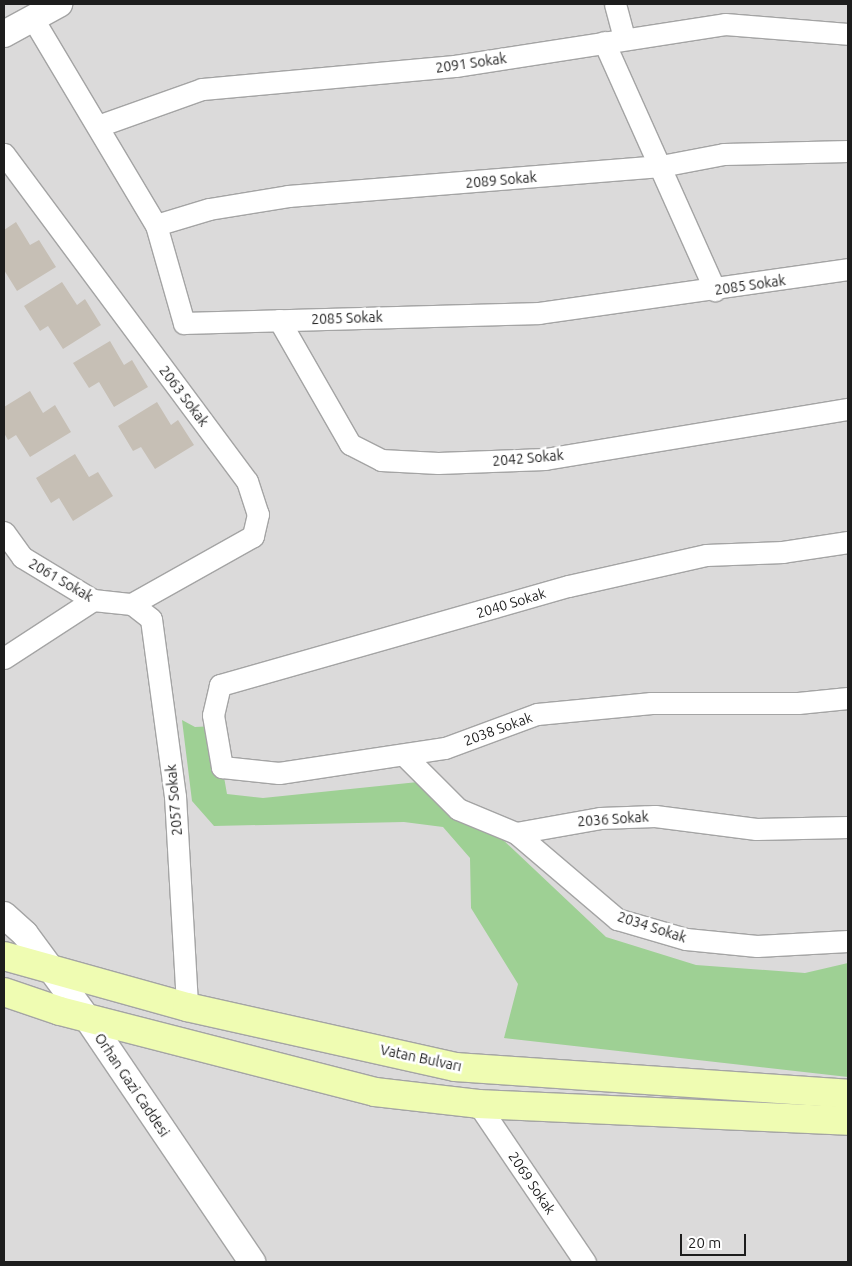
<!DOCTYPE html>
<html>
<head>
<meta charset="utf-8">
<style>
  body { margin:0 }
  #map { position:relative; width:852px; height:1266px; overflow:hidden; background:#efece2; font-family:Ubuntu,sans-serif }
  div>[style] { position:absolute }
  .residential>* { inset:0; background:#dbdada }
  .forest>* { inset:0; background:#9ed094 }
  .building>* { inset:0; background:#c6bfb5 }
  .roads { filter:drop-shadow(1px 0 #a4a4a4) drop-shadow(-1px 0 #a4a4a4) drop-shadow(0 1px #a4a4a4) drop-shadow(0 -1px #a4a4a4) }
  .minor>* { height:21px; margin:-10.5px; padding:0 10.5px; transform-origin:10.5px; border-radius:10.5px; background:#fff }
  .tertiary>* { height:26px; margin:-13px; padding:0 13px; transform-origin:13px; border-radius:13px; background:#fff }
  .secondary>* { height:28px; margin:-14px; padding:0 14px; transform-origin:14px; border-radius:14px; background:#effcb2 }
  span { translate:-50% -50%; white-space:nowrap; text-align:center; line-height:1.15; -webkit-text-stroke:5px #fff; paint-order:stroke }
  .street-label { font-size:14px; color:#1d1d1d }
  .frame { position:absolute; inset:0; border:5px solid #1d1d1d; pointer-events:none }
  .scale { position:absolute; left:680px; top:1234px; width:66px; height:22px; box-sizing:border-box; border:2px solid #1d1d1d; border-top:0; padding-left:6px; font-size:15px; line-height:18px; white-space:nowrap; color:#1d1d1d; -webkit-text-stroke:4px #fff; paint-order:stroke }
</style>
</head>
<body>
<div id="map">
  <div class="residential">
    <div style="clip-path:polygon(4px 4px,848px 4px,848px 1262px,4px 1262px)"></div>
  </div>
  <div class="forest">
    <div style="clip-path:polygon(182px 720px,195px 727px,215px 726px,227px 794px,263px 798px,418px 782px,500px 837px,606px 937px,696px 965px,805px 973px,848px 963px,848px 1077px,504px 1038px,518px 984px,471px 908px,470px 858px,443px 827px,404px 822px,214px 826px,192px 801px)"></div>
  </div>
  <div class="building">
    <div style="clip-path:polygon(16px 222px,30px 245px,39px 240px,56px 267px,17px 291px,4px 270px,4px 230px)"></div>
    <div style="clip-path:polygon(62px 282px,77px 305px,85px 299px,101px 325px,63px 349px,48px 326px,40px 331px,24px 306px)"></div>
    <div style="clip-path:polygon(110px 341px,124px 365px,132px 360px,148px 387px,114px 407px,99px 382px,89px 388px,73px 363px)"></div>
    <div style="clip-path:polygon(30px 391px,43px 413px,55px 405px,71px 432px,30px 457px,16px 435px,8px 440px,4px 433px,4px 407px)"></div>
    <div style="clip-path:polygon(157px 402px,171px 425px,178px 420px,194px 445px,155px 469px,141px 447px,133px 451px,118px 426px)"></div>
    <div style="clip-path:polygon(75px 454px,89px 477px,98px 472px,113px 496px,73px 521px,59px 498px,51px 503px,36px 478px)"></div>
  </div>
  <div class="roads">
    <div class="minor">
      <div style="left:615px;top:4px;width:35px;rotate:75deg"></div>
      <div style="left:33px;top:19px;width:240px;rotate:59.2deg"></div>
      <div style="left:156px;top:225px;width:102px;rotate:74.1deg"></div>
      <div style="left:184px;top:323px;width:355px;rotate:-1.6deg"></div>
      <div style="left:539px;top:313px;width:312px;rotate:-8.1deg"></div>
      <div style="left:604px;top:42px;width:272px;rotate:65.9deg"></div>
      <div style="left:98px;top:126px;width:110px;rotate:-19.6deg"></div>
      <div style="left:202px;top:89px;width:254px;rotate:-5.2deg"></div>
      <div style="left:455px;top:66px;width:273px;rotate:-8.8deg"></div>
      <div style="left:725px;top:24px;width:123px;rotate:4.6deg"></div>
      <div style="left:4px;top:154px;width:407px;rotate:53.4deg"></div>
      <div style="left:247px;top:481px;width:35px;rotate:72deg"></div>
      <div style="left:258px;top:514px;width:23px;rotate:103deg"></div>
      <div style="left:253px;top:536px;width:139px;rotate:150.7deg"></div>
      <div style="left:156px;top:225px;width:55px;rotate:-16.8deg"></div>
      <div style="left:209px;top:209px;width:80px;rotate:-9.3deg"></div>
      <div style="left:288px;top:196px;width:374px;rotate:-4.6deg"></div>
      <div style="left:661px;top:166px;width:64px;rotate:-10.8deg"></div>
      <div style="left:724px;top:154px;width:124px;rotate:-1.4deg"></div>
      <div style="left:279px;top:320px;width:143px;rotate:60.2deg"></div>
      <div style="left:350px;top:444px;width:35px;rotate:27deg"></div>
      <div style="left:381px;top:460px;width:57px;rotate:3deg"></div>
      <div style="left:438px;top:463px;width:107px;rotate:-2.1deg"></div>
      <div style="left:545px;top:459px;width:307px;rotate:-9.4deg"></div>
      <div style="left:4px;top:532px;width:31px;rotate:54deg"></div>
      <div style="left:22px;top:557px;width:83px;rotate:31.2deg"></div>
      <div style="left:93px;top:600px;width:39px;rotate:6deg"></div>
      <div style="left:848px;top:542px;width:66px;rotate:171.3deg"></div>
      <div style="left:783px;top:552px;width:77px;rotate:177.8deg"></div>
      <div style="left:706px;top:555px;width:141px;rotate:167.3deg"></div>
      <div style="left:568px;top:586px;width:362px;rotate:164.1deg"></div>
      <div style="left:220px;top:685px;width:31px;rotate:103deg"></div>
      <div style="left:213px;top:715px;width:53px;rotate:80.2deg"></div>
      <div style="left:222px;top:767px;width:57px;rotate:6deg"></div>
      <div style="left:279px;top:773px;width:168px;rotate:-8.6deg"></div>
      <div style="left:445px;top:748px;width:98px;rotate:-20.3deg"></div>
      <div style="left:537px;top:714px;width:115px;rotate:-5.5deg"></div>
      <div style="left:651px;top:703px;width:147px"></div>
      <div style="left:798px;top:703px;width:50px;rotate:-5.7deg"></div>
      <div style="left:132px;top:604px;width:24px;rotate:38deg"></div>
      <div style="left:151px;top:619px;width:179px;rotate:82.3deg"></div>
      <div style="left:175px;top:796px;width:211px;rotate:86.7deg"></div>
      <div style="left:4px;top:658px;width:106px;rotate:-33.1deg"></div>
      <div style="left:405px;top:756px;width:75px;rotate:45deg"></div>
      <div style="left:458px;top:809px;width:63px;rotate:22.5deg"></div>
      <div style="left:516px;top:833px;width:85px;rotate:-10.1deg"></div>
      <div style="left:600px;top:818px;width:55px;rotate:-2.1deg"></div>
      <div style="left:655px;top:816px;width:102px;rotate:7.3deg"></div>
      <div style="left:756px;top:829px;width:92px;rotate:-1.2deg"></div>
      <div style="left:516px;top:833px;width:133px;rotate:40.4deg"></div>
      <div style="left:617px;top:919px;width:72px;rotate:16.2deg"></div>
      <div style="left:686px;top:939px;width:71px;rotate:5.6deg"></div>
      <div style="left:757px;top:946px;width:91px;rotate:-3.1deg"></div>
      <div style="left:478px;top:1104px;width:191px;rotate:55.9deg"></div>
    </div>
    <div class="tertiary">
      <div style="left:4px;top:34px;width:63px;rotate:-28.6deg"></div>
      <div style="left:4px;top:915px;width:28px;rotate:42deg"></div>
      <div style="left:25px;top:934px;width:104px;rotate:53.6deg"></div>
      <div style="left:87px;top:1018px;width:295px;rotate:55.9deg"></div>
    </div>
    <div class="secondary">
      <div style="left:4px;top:956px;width:190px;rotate:15.6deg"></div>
      <div style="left:187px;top:1007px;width:275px;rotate:12.6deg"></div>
      <div style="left:455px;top:1067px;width:394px;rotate:3.9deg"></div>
      <div style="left:4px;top:992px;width:59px;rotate:18.7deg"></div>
      <div style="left:60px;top:1011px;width:325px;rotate:14.4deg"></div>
      <div style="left:375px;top:1092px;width:104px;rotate:6.6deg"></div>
      <div style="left:478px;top:1104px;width:370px;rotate:2.6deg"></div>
    </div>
  </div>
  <div class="street-label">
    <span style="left:471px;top:63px;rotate:-8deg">2091 Sokak</span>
    <span style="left:501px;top:180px;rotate:-5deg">2089 Sokak</span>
    <span style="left:750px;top:285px;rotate:-8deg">2085 Sokak</span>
    <span style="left:347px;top:318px;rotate:-2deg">2085 Sokak</span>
    <span style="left:184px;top:396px;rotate:53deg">2063 Sokak</span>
    <span style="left:528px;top:458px;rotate:-5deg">2042 Sokak</span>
    <span style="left:61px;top:580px;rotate:30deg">2061 Sokak</span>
    <span style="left:511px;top:603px;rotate:-17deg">2040 Sokak</span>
    <span style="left:498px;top:729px;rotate:-20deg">2038 Sokak</span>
    <span style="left:174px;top:800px;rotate:-95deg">2057 Sokak</span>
    <span style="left:613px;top:819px;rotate:-4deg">2036 Sokak</span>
    <span style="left:652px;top:927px;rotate:18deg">2034 Sokak</span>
    <span style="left:421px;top:1058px;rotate:12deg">Vatan Bulvarı</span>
    <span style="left:132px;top:1085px;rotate:56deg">Orhan Gazi Caddesi</span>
    <span style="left:532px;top:1183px;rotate:56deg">2069 Sokak</span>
  </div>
  <div class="frame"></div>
  <div class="scale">20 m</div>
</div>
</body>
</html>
